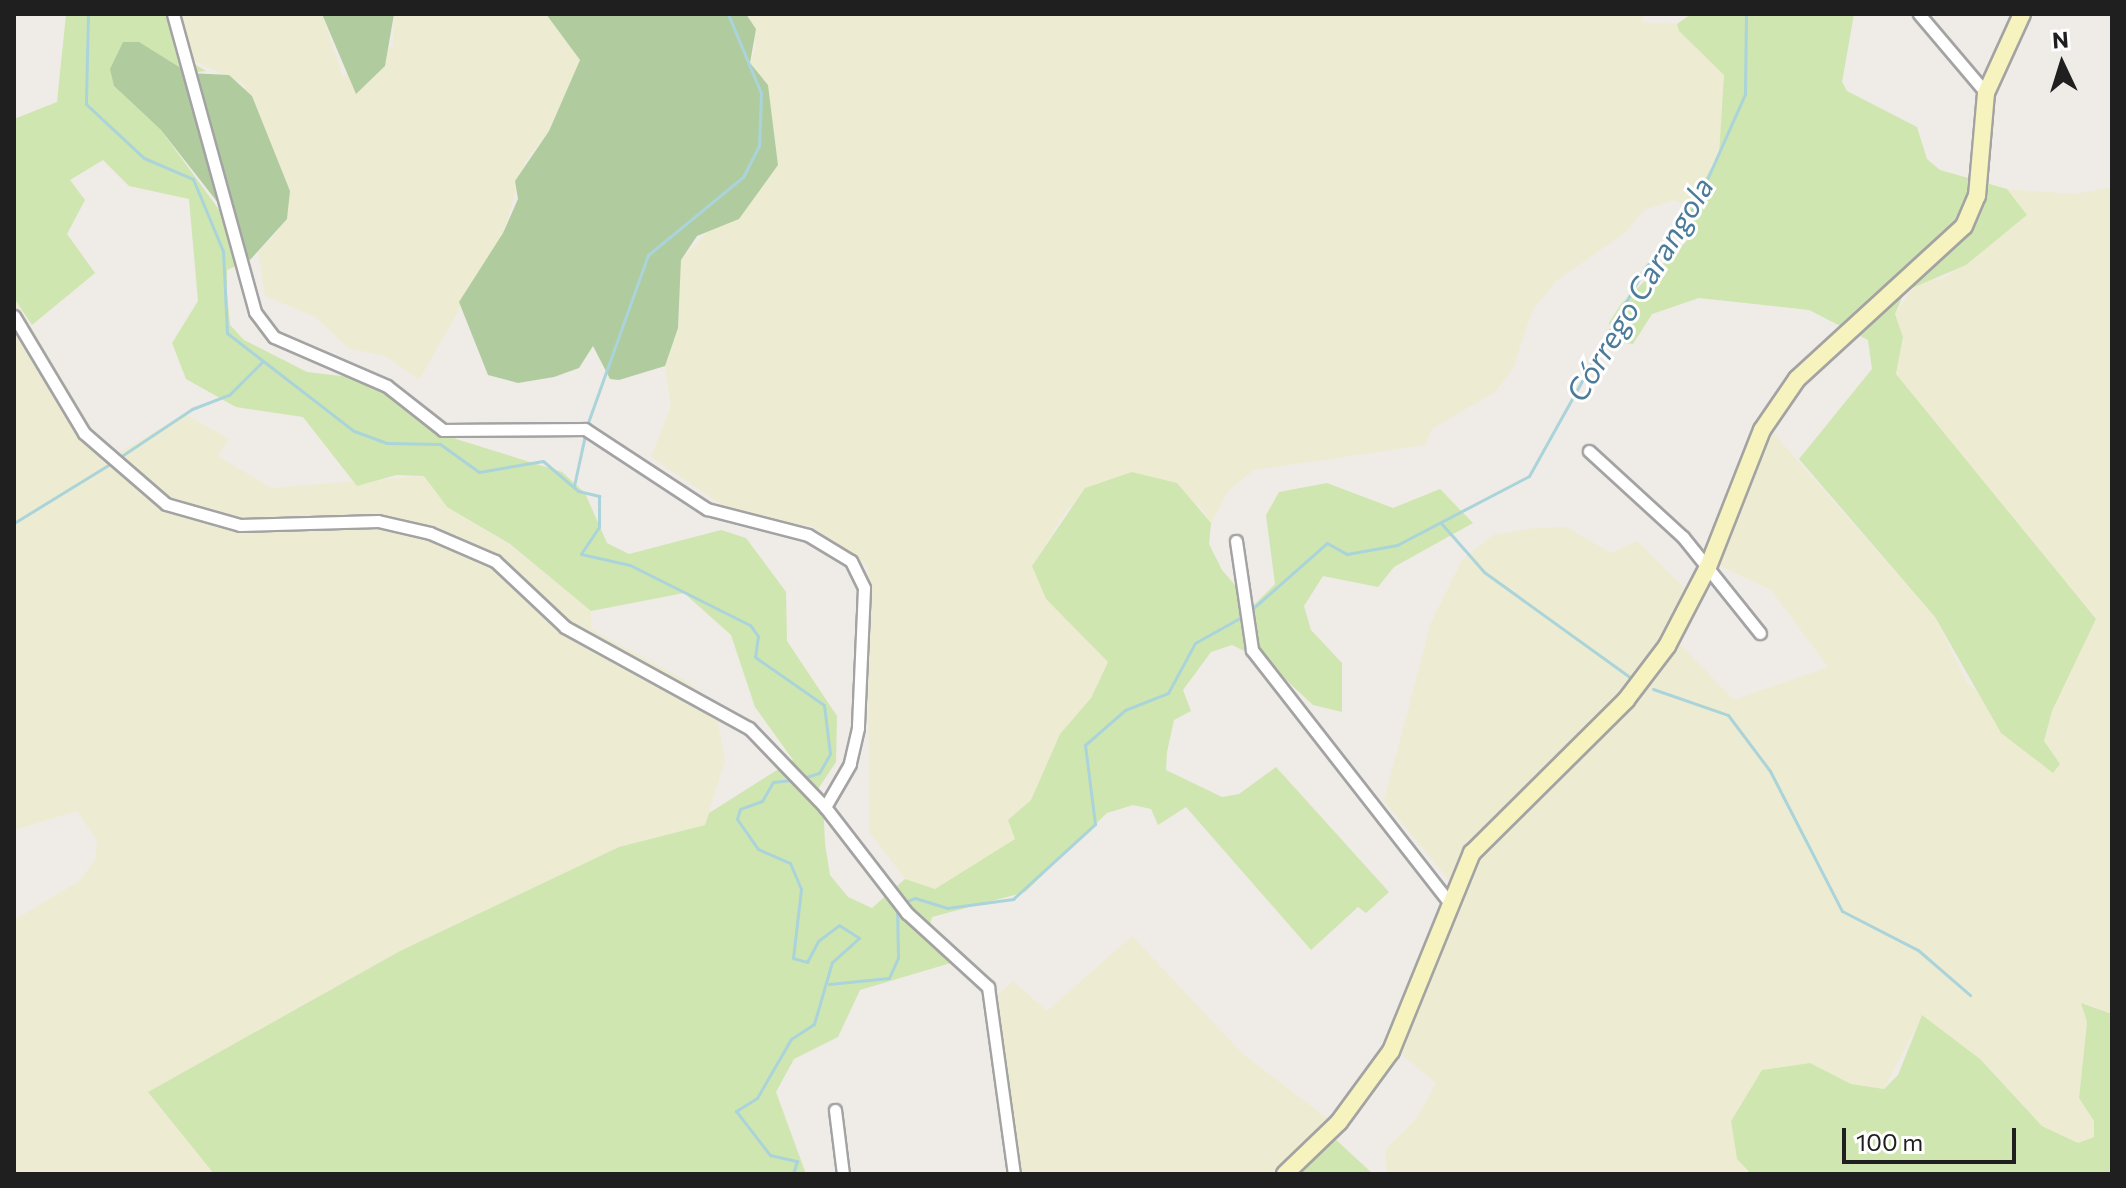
<!DOCTYPE html>
<html>
<head>
<meta charset="utf-8">
<style>
  body { margin:0 }
  #map { position:relative; width:2126px; height:1188px; overflow:hidden; background:#efebe6; font-family:Commissioner,sans-serif }
  div>[style] { position:absolute }
  .farmland>* { inset:0; background:#edecd3 }
  .grass>* { inset:0; background:#d0e6b0 }
  .forest>* { inset:0; background:#b0cc9e }
  .stream>* { height:3px; margin:-1.5px; padding:0 1.5px; transform-origin:1.5px; border-radius:1.5px; background:#aad4da }
  .roads { filter:drop-shadow(2px 0 #a3a3a3) drop-shadow(-2px 0 #a3a3a3) drop-shadow(0 2px #a3a3a3) drop-shadow(0 -2px #a3a3a3) }
  .street>* { height:11px; margin:-5.5px; padding:0 5.5px; transform-origin:5.5px; border-radius:5.5px; background:#fff }
  .secondary>* { height:16px; margin:-8px; padding:0 8px; transform-origin:8px; border-radius:8px; background:#f6f3be }
  span { translate:-50% -50%; white-space:nowrap; text-align:center; line-height:1.15; -webkit-text-stroke:6px #fff; paint-order:stroke }
  .water-label { font-size:30px; color:#4b7b9a; font-style:italic }
  .frame { position:absolute; inset:0; border:16px solid #1f1f1f; pointer-events:none }
  .north { position:absolute; left:2022px; top:24px; width:80px; height:80px; -webkit-text-stroke:6px #fff; paint-order:stroke; rotate:356deg; font-size:22px; font-weight:700; line-height:32px; text-align:center; color:#1f1f1f }
  .north::after { content:''; display:block; margin:auto; width:28px; height:36px; background:#1f1f1f; clip-path:polygon(50% 0,100% 100%,50% 72%,0 100%) }
  .scale { position:absolute; left:1842px; top:1128px; width:174px; height:36px; box-sizing:border-box; border:4px solid #1f1f1f; border-top:0; padding-left:10px; font-size:24px; line-height:28px; white-space:nowrap; color:#1f1f1f; -webkit-text-stroke:6px #fff; paint-order:stroke }
</style>
</head>
<body>
<div id="map">
  <div class="farmland">
    <div style="clip-path:polygon(169px 14px,322px 14px,343px 77px,393px 46px,394px 14px,546px 14px,580px 60px,549px 131px,525px 162px,503px 233px,419px 380px,385px 356px,348px 348px,316px 317px,265px 296px,258px 251px,276px 234px,283px 174px,242px 83px,175px 52px)"></div>
    <div style="clip-path:polygon(746px 14px,1643px 14px,1642px 22px,1677px 24px,1705px 50px,1724px 75px,1725px 99px,1719px 155px,1689px 206px,1674px 200px,1644px 210px,1625px 233px,1557px 280px,1532px 311px,1513px 369px,1495px 392px,1433px 428px,1425px 445px,1254px 470px,1228px 491px,1211px 523px,1199px 505px,1069px 506px,1032px 567px,1046px 599px,1108px 662px,1091px 699px,1060px 734px,1031px 800px,1008px 820px,1016px 839px,935px 890px,907px 881px,869px 832px,868px 566px,812px 526px,740px 517px,651px 457px,671px 406px,665px 366px,678px 328px,681px 260px,773px 161px,768px 85px,750px 63px,756px 45px)"></div>
    <div style="clip-path:polygon(2112px 187px,2112px 1014px,2082px 1003px,2087px 1022px,2079px 1098px,2094px 1121px,2094px 1137px,2078px 1143px,2042px 1126px,1980px 1059px,1922px 1016px,1884px 1089px,1851px 1084px,1809px 1063px,1737px 1159px,1751px 1174px,1387px 1174px,1385px 1150px,1417px 1118px,1436px 1083px,1394px 1048px,1418px 1007px,1457px 890px,1384px 801px,1431px 622px,1462px 560px,1493px 535px,1535px 528px,1566px 527px,1611px 553px,1637px 541px,1685px 589px,1685px 604px,1670px 634px,1734px 700px,1828px 667px,1771px 590px,1714px 563px,1768px 427px,1935px 617px,1967px 683px,2060px 764px,2044px 741px,2057px 693px,2096px 619px,1896px 374px,1903px 337px,1895px 314px,1918px 281px,1943px 279px,2027px 216px,2007px 189px,2075px 194px)"></div>
    <div style="clip-path:polygon(14px 298px,88px 423px,115px 455px,185px 414px,229px 439px,218px 456px,271px 488px,424px 476px,447px 507px,510px 545px,591px 611px,591px 629px,690px 683px,715px 707px,725px 760px,705px 825px,619px 847px,400px 951px,149px 1092px,214px 1174px,14px 1174px,14px 920px,79px 881px,95px 860px,97px 841px,77px 811px,14px 830px)"></div>
    <div style="clip-path:polygon(1132px 936px,1243px 1054px,1328px 1119px,1283px 1164px,1290px 1174px,1018px 1174px,998px 995px,1013px 981px,1047px 1011px)"></div>
  </div>
  <div class="grass">
    <div style="clip-path:polygon(66px 14px,169px 14px,175px 52px,206px 71px,189px 73px,168px 60px,114px 86px,161px 130px,241px 240px,250px 260px,227px 270px,227px 293px,230px 325px,244px 340px,307px 372px,384px 381px,411px 395px,456px 439px,562px 472px,585px 493px,607px 543px,629px 554px,721px 530px,746px 538px,786px 592px,787px 641px,837px 716px,836px 762px,816px 792px,823px 799px,825px 844px,830px 875px,848px 897px,872px 908px,905px 879px,935px 889px,1015px 839px,1008px 820px,1031px 800px,1060px 734px,1091px 698px,1108px 662px,1046px 599px,1032px 566px,1085px 488px,1132px 472px,1177px 483px,1211px 523px,1209px 544px,1222px 570px,1253px 606px,1275px 584px,1266px 515px,1279px 492px,1327px 483px,1393px 508px,1440px 489px,1473px 523px,1394px 567px,1378px 587px,1323px 576px,1304px 606px,1311px 630px,1342px 663px,1342px 712px,1313px 705px,1267px 662px,1232px 645px,1211px 652px,1183px 690px,1191px 711px,1174px 720px,1167px 752px,1166px 770px,1222px 797px,1239px 794px,1276px 767px,1389px 892px,1366px 913px,1358px 907px,1311px 950px,1186px 807px,1158px 825px,1151px 809px,1133px 805px,1107px 813px,1025px 892px,932px 917px,929px 928px,954px 962px,860px 990px,838px 1037px,794px 1059px,776px 1092px,806px 1174px,214px 1174px,148px 1092px,400px 951px,619px 847px,705px 825px,709px 813px,793px 760px,755px 707px,731px 635px,684px 593px,591px 611px,510px 544px,447px 507px,424px 476px,396px 475px,357px 486px,303px 417px,236px 407px,186px 379px,172px 343px,198px 301px,189px 199px,129px 186px,103px 160px,70px 180px,85px 200px,67px 234px,95px 273px,32px 325px,14px 298px,14px 119px,57px 102px)"></div>
    <div style="clip-path:polygon(1691px 14px,1854px 14px,1842px 82px,1847px 91px,1917px 127px,1927px 159px,1940px 170px,2007px 189px,2027px 215px,1966px 265px,1905px 291px,1895px 314px,1903px 337px,1896px 374px,2096px 619px,2052px 711px,2044px 741px,2060px 764px,2053px 773px,2001px 733px,1935px 617px,1799px 459px,1872px 369px,1868px 340px,1809px 310px,1699px 298px,1652px 314px,1633px 344px,1616px 342px,1609px 323px,1621px 304px,1696px 232px,1689px 206px,1719px 155px,1724px 75px,1679px 31px,1677px 24px)"></div>
    <div style="clip-path:polygon(2081px 1003px,2112px 1014px,2112px 1174px,1751px 1174px,1737px 1159px,1731px 1121px,1762px 1070px,1810px 1063px,1851px 1084px,1884px 1089px,1898px 1075px,1922px 1015px,1980px 1059px,2042px 1126px,2078px 1143px,2094px 1137px,2094px 1121px,2079px 1098px,2087px 1022px)"></div>
    <div style="clip-path:polygon(1321px 1126px,1373px 1174px,1290px 1174px,1283px 1164px)"></div>
  </div>
  <div class="forest">
    <div style="clip-path:polygon(322px 14px,394px 14px,385px 66px,356px 94px)"></div>
    <div style="clip-path:polygon(546px 14px,746px 14px,756px 29px,750px 63px,768px 85px,778px 165px,739px 219px,697px 236px,681px 260px,678px 328px,665px 366px,619px 380px,610px 379px,593px 346px,579px 368px,554px 377px,518px 383px,488px 375px,459px 302px,503px 233px,518px 199px,515px 181px,549px 131px,580px 60px)"></div>
    <div style="clip-path:polygon(123px 42px,139px 42px,189px 73px,229px 75px,252px 96px,290px 191px,287px 219px,250px 260px,222px 208px,161px 130px,114px 86px,110px 69px)"></div>
  </div>
  <div class="stream">
    <div style="left:88px;top:14px;width:90px;rotate:91.3deg"></div>
    <div style="left:86px;top:104px;width:79px;rotate:43deg"></div>
    <div style="left:144px;top:158px;width:53px;rotate:23.2deg"></div>
    <div style="left:193px;top:179px;width:78px;rotate:67.4deg"></div>
    <div style="left:223px;top:251px;width:82px;rotate:87.2deg"></div>
    <div style="left:227px;top:333px;width:160px;rotate:37.7deg"></div>
    <div style="left:354px;top:431px;width:35px;rotate:20deg"></div>
    <div style="left:387px;top:443px;width:53px;rotate:1.1deg"></div>
    <div style="left:440px;top:444px;width:48px;rotate:35.7deg"></div>
    <div style="left:479px;top:472px;width:65px;rotate:-9.8deg"></div>
    <div style="left:543px;top:461px;width:46px;rotate:40.6deg"></div>
    <div style="left:578px;top:491px;width:22px;rotate:13deg"></div>
    <div style="left:599px;top:496px;width:31px;rotate:90deg"></div>
    <div style="left:599px;top:527px;width:32px;rotate:124deg"></div>
    <div style="left:581px;top:554px;width:50px;rotate:12.7deg"></div>
    <div style="left:630px;top:565px;width:134px;rotate:26.6deg"></div>
    <div style="left:750px;top:625px;width:14px;rotate:54deg"></div>
    <div style="left:758px;top:636px;width:21px;rotate:98deg"></div>
    <div style="left:755px;top:657px;width:84px;rotate:34.8deg"></div>
    <div style="left:824px;top:705px;width:49px;rotate:83deg"></div>
    <div style="left:830px;top:754px;width:22px;rotate:120deg"></div>
    <div style="left:819px;top:773px;width:17px;rotate:163deg"></div>
    <div style="left:586px;top:428px;width:184px;rotate:-70.3deg"></div>
    <div style="left:648px;top:255px;width:123px;rotate:-39.4deg"></div>
    <div style="left:743px;top:177px;width:35px;rotate:-63deg"></div>
    <div style="left:759px;top:146px;width:53px;rotate:-87.8deg"></div>
    <div style="left:761px;top:93px;width:86px;rotate:-112.7deg"></div>
    <div style="left:123px;top:455px;width:83px;rotate:-33.7deg"></div>
    <div style="left:192px;top:409px;width:40px;rotate:-21deg"></div>
    <div style="left:229px;top:395px;width:47px;rotate:-45deg"></div>
    <div style="left:574px;top:486px;width:52px;rotate:-77.8deg"></div>
    <div style="left:14px;top:523px;width:116px;rotate:-31.6deg"></div>
    <div style="left:1441px;top:523px;width:65px;rotate:48.7deg"></div>
    <div style="left:1484px;top:572px;width:186px;rotate:35.8deg"></div>
    <div style="left:1251px;top:610px;width:101px;rotate:-41.4deg"></div>
    <div style="left:1327px;top:543px;width:23px;rotate:29deg"></div>
    <div style="left:1347px;top:554px;width:51px;rotate:-10.2deg"></div>
    <div style="left:1397px;top:545px;width:149px;rotate:-27.6deg"></div>
    <div style="left:1529px;top:476px;width:237px;rotate:-60.9deg"></div>
    <div style="left:1644px;top:269px;width:70px;rotate:-49.7deg"></div>
    <div style="left:1689px;top:216px;width:36px;rotate:-63deg"></div>
    <div style="left:1705px;top:184px;width:98px;rotate:-66deg"></div>
    <div style="left:1745px;top:94px;width:80px;rotate:-89.3deg"></div>
    <div style="left:1653px;top:689px;width:79px;rotate:19.1deg"></div>
    <div style="left:1728px;top:715px;width:70px;rotate:53.1deg"></div>
    <div style="left:1770px;top:771px;width:157px;rotate:62.8deg"></div>
    <div style="left:1842px;top:911px;width:85px;rotate:27.2deg"></div>
    <div style="left:1918px;top:950px;width:69px;rotate:40.9deg"></div>
    <div style="left:792px;top:780px;width:19px;rotate:174deg"></div>
    <div style="left:773px;top:782px;width:22px;rotate:120deg"></div>
    <div style="left:762px;top:801px;width:23px;rotate:160deg"></div>
    <div style="left:740px;top:809px;width:10px;rotate:107deg"></div>
    <div style="left:737px;top:819px;width:37px;rotate:55deg"></div>
    <div style="left:758px;top:849px;width:35px;rotate:24deg"></div>
    <div style="left:790px;top:863px;width:28px;rotate:67deg"></div>
    <div style="left:801px;top:889px;width:69px;rotate:96.6deg"></div>
    <div style="left:793px;top:958px;width:15px;rotate:16deg"></div>
    <div style="left:807px;top:962px;width:24px;rotate:-62deg"></div>
    <div style="left:818px;top:941px;width:26px;rotate:-37deg"></div>
    <div style="left:839px;top:925px;width:24px;rotate:33deg"></div>
    <div style="left:859px;top:938px;width:36px;rotate:138deg"></div>
    <div style="left:832px;top:962px;width:65px;rotate:106.2deg"></div>
    <div style="left:814px;top:1024px;width:27px;rotate:147deg"></div>
    <div style="left:791px;top:1039px;width:68px;rotate:120deg"></div>
    <div style="left:757px;top:1098px;width:25px;rotate:148deg"></div>
    <div style="left:736px;top:1111px;width:56px;rotate:52.3deg"></div>
    <div style="left:770px;top:1155px;width:28px;rotate:13deg"></div>
    <div style="left:797px;top:1161px;width:14px;rotate:107deg"></div>
    <div style="left:903px;top:903px;width:13px;rotate:-23deg"></div>
    <div style="left:915px;top:898px;width:34px;rotate:17deg"></div>
    <div style="left:947px;top:908px;width:67px;rotate:-7.8deg"></div>
    <div style="left:1013px;top:899px;width:111px;rotate:-42.4deg"></div>
    <div style="left:1095px;top:824px;width:80px;rotate:-97.2deg"></div>
    <div style="left:1085px;top:745px;width:53px;rotate:-41.2deg"></div>
    <div style="left:1125px;top:710px;width:46px;rotate:-21.6deg"></div>
    <div style="left:1168px;top:693px;width:57px;rotate:-61.6deg"></div>
    <div style="left:1195px;top:643px;width:57px;rotate:-29.2deg"></div>
    <div style="left:829px;top:984px;width:60px;rotate:-5.7deg"></div>
    <div style="left:889px;top:978px;width:22px;rotate:-66deg"></div>
    <div style="left:898px;top:958px;width:50px;rotate:-91.1deg"></div>
  </div>
  <div class="roads">
    <div class="street">
      <div style="left:173px;top:14px;width:309px;rotate:74.6deg"></div>
      <div style="left:255px;top:312px;width:31px;rotate:53deg"></div>
      <div style="left:274px;top:337px;width:123px;rotate:23.4deg"></div>
      <div style="left:387px;top:386px;width:71px;rotate:38.2deg"></div>
      <div style="left:443px;top:430px;width:142px;rotate:-0.4deg"></div>
      <div style="left:585px;top:429px;width:146px;rotate:33.3deg"></div>
      <div style="left:707px;top:509px;width:104px;rotate:14.4deg"></div>
      <div style="left:808px;top:535px;width:50px;rotate:31.2deg"></div>
      <div style="left:851px;top:561px;width:30px;rotate:64deg"></div>
      <div style="left:864px;top:588px;width:140px;rotate:92.5deg"></div>
      <div style="left:858px;top:728px;width:37px;rotate:103deg"></div>
      <div style="left:850px;top:764px;width:50px;rotate:120.2deg"></div>
      <div style="left:1919px;top:14px;width:104px;rotate:49.7deg"></div>
      <div style="left:14px;top:316px;width:136px;rotate:59.1deg"></div>
      <div style="left:84px;top:433px;width:108px;rotate:40.9deg"></div>
      <div style="left:166px;top:504px;width:77px;rotate:15.8deg"></div>
      <div style="left:240px;top:525px;width:138px;rotate:-1.7deg"></div>
      <div style="left:378px;top:521px;width:53px;rotate:13deg"></div>
      <div style="left:430px;top:533px;width:71px;rotate:23.3deg"></div>
      <div style="left:495px;top:561px;width:96px;rotate:43.3deg"></div>
      <div style="left:565px;top:627px;width:210px;rotate:28.8deg"></div>
      <div style="left:749px;top:728px;width:110px;rotate:46.1deg"></div>
      <div style="left:825px;top:807px;width:134px;rotate:52.3deg"></div>
      <div style="left:907px;top:913px;width:110px;rotate:42.4deg"></div>
      <div style="left:988px;top:987px;width:189px;rotate:82.1deg"></div>
      <div style="left:1589px;top:451px;width:127px;rotate:42.5deg"></div>
      <div style="left:1683px;top:537px;width:123px;rotate:51.3deg"></div>
      <div style="left:1236px;top:541px;width:110px;rotate:81.6deg"></div>
      <div style="left:1252px;top:650px;width:318px;rotate:52deg"></div>
      <div style="left:835px;top:1110px;width:64px;rotate:82.9deg"></div>
    </div>
    <div class="secondary">
      <div style="left:1285px;top:1174px;width:75px;rotate:-43.9deg"></div>
      <div style="left:1339px;top:1122px;width:88px;rotate:-53.8deg"></div>
      <div style="left:1391px;top:1051px;width:214px;rotate:-67.8deg"></div>
      <div style="left:1472px;top:853px;width:217px;rotate:-44.8deg"></div>
      <div style="left:1626px;top:700px;width:68px;rotate:-52.8deg"></div>
      <div style="left:1667px;top:646px;width:89px;rotate:-62.6deg"></div>
      <div style="left:1708px;top:567px;width:147px;rotate:-68.5deg"></div>
      <div style="left:1762px;top:430px;width:62px;rotate:-55.5deg"></div>
      <div style="left:1797px;top:379px;width:226px;rotate:-42.5deg"></div>
      <div style="left:1964px;top:226px;width:33px;rotate:-67deg"></div>
      <div style="left:1977px;top:196px;width:103px;rotate:-85deg"></div>
      <div style="left:1986px;top:93px;width:87px;rotate:-65.5deg"></div>
    </div>
  </div>
  <div class="water-label">
    <span style="left:1639px;top:289px;rotate:-59deg">Córrego Carangola</span>
  </div>
  <div class="frame"></div>
  <div class="north">N</div>
  <div class="scale">100 m</div>
</div>
</body>
</html>
